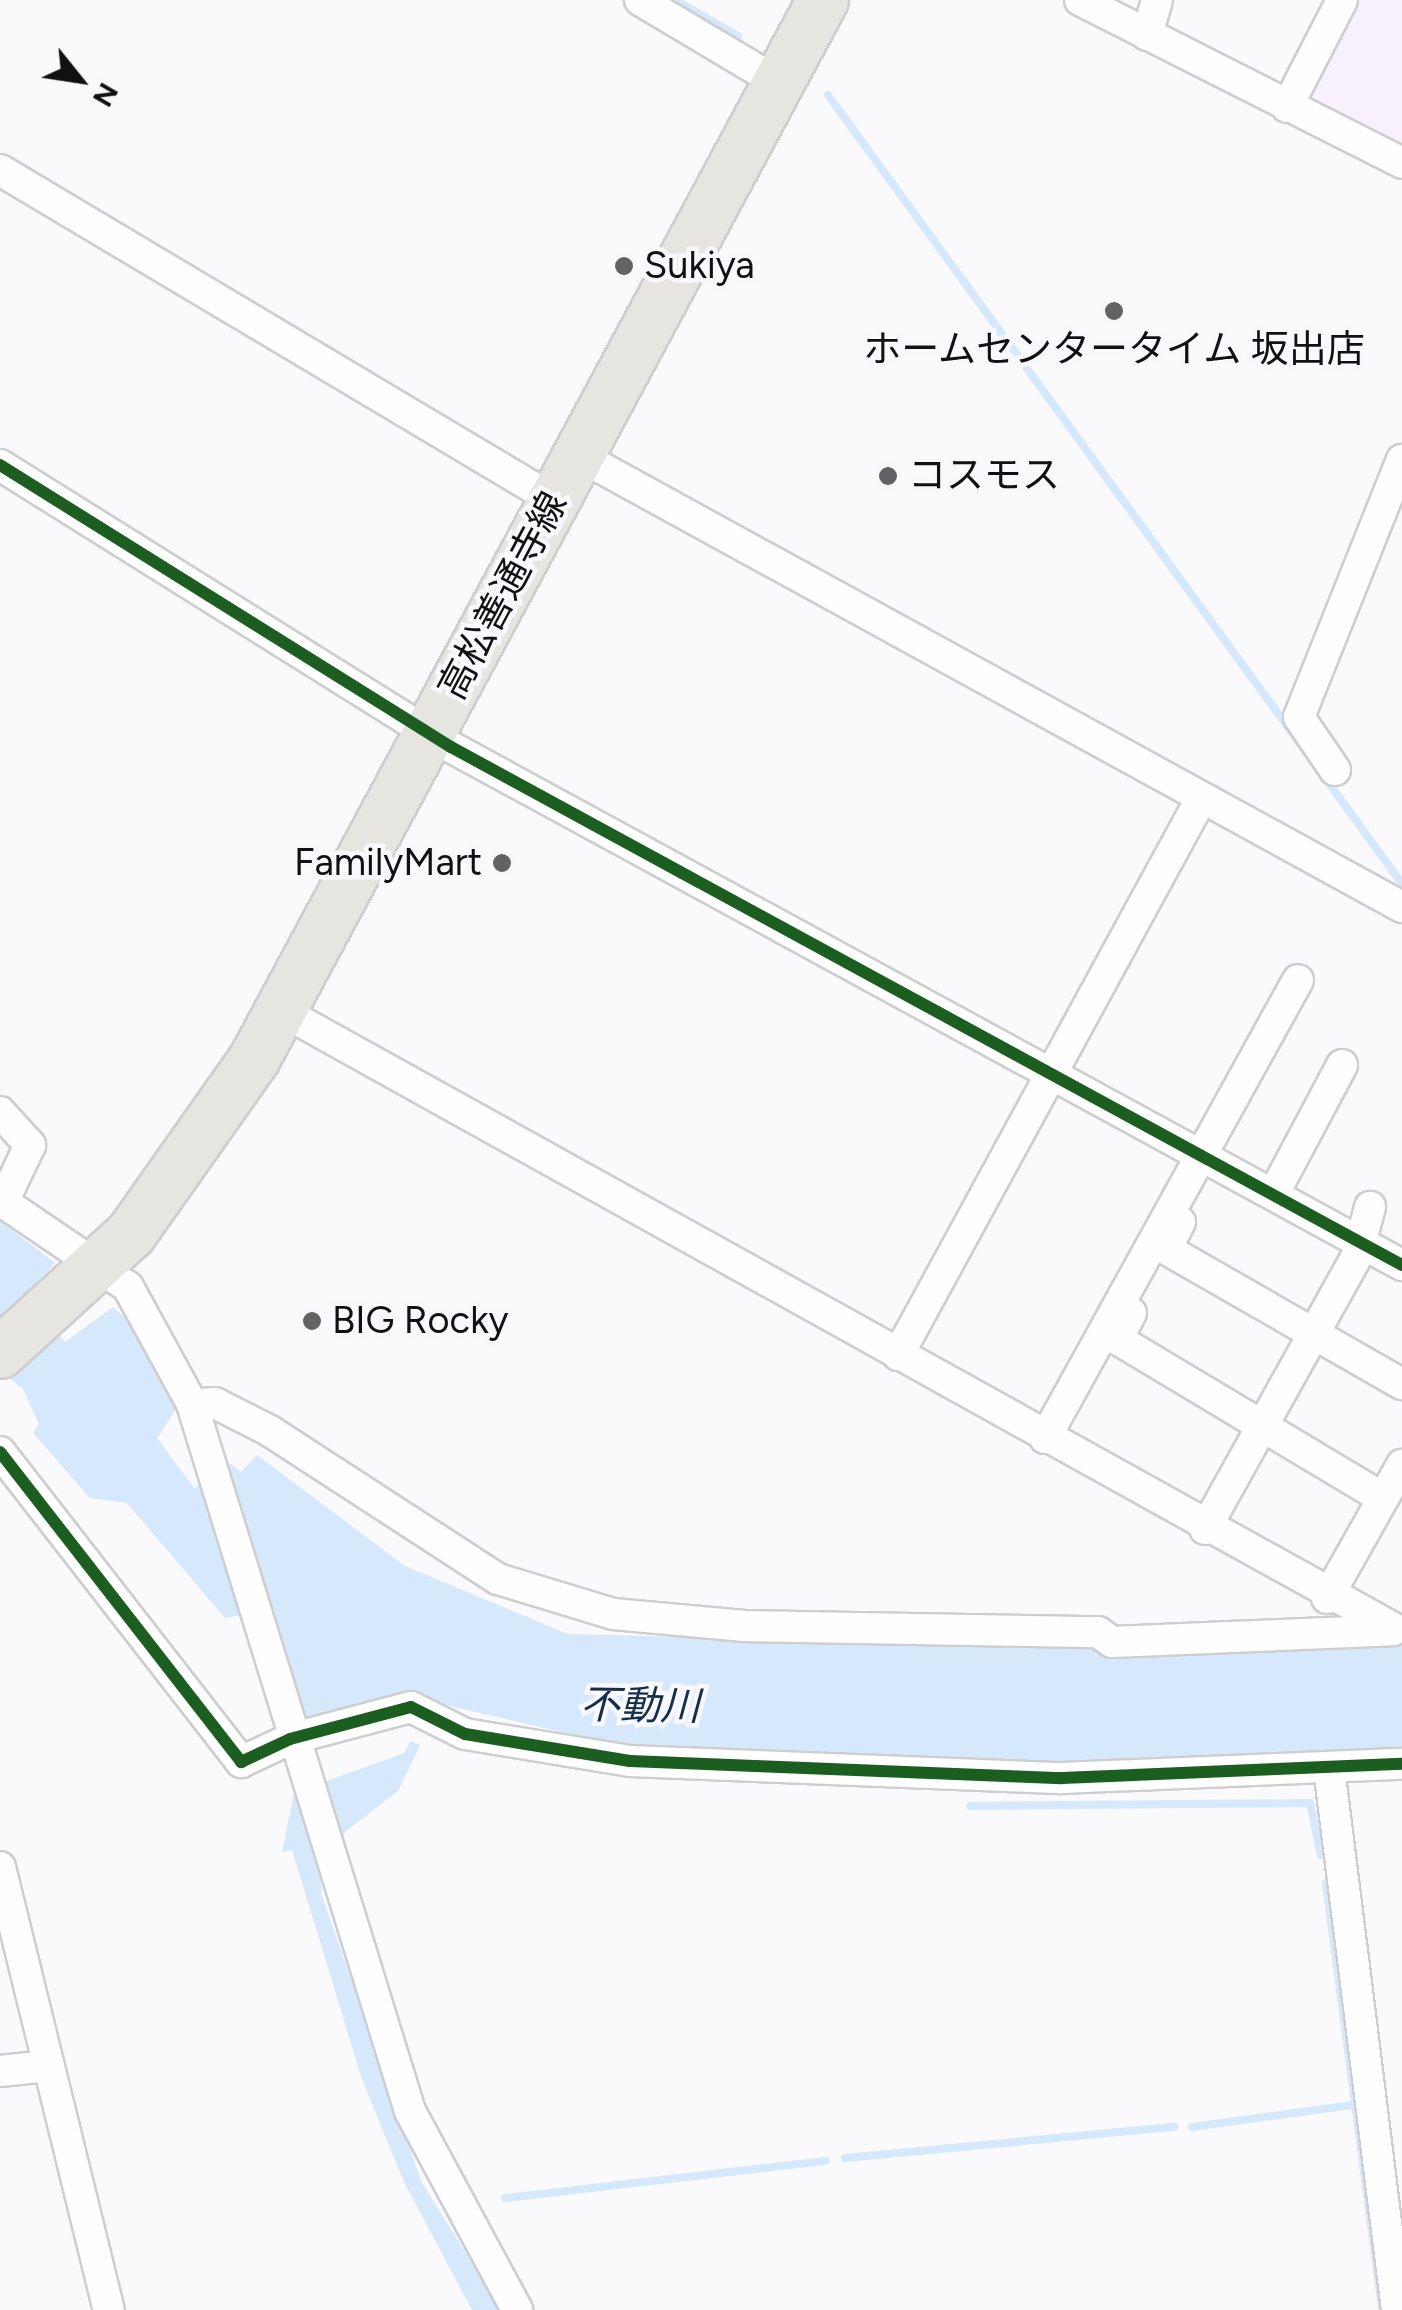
<!DOCTYPE html>
<html>
<head>
<meta charset="utf-8">
<style>
  body { margin:0 }
  #map { position:relative; width:1402px; height:2310px; overflow:hidden; background:#faf9fb; font-family:Figtree,"Noto Sans JP",sans-serif }
  div>[style] { position:absolute }
  .education>* { inset:0; background:#f6f1fc }
  .water>* { inset:0; background:#d6e8fc }
  .stream>* { height:8px; margin:-4px; padding:0 4px; transform-origin:4px; border-radius:4px; background:#d6e8fc }
  .roads { filter:drop-shadow(2px 0 #cecdcf) drop-shadow(-2px 0 #cecdcf) drop-shadow(0 2px #cecdcf) drop-shadow(0 -2px #cecdcf) }
  .minor>* { height:30px; margin:-15px; padding:0 15px; transform-origin:15px; border-radius:15px; background:#fefefe }
  .primary>* { height:50px; margin:-25px; padding:0 25px; transform-origin:25px; border-radius:25px; background:#e6e5e0 }
  .cycleway>* { height:12px; margin:-6px; padding:0 6px; transform-origin:6px; border-radius:6px; background:#1b5e20 }
  .dots>* { width:28px; height:28px; translate:-50% -50%; box-sizing:border-box; border:5px solid #f9f8fc; border-radius:50% }
  span { translate:-50% -50%; white-space:nowrap; text-align:center; line-height:1.15; -webkit-text-stroke:9px #f9f8fc; paint-order:stroke }
  .poi-label { font-size:38px; color:#111012 }
  .left { translate:0 -50%; text-align:left }
  .right { translate:-100% -50%; text-align:right }
  .street-label { font-size:38px; color:#111012 }
  .water-label { font-size:40px; color:#132f4a; font-style:italic }
  .north { position:absolute; left:30px; top:30px; width:100px; height:100px; -webkit-text-stroke:8px #f9f8fc; paint-order:stroke; rotate:120deg; font-size:28px; font-weight:700; line-height:40px; text-align:center; color:#111012 }
  .north::after { content:''; display:block; margin:auto; width:35px; height:45px; background:#111012; clip-path:polygon(50% 0,100% 100%,50% 72%,0 100%) }
</style>
</head>
<body>
<div id="map">
  <div class="education">
    <div style="clip-path:polygon(1351px 0,1402px 0,1402px 149px,1304px 100px)"></div>
  </div>
  <div class="water">
    <div style="clip-path:polygon(0 1221px,55px 1263px,24px 1296px,65px 1342px,113px 1307px,141px 1331px,176px 1409px,157px 1438px,194px 1488px,231px 1464px,241px 1472px,257px 1455px,405px 1566px,568px 1634px,1183px 1650px,1402px 1638px,1402px 1750px,1158px 1765px,638px 1750px,416px 1698px,301px 1720px,271px 1610px,225px 1618px,127px 1503px,90px 1498px,33px 1433px,39px 1424px,23px 1389px,0 1370px)"></div>
    <div style="clip-path:polygon(411px 1741px,420px 1745px,398px 1791px,346px 1831px,320px 1869px,322px 1896px,421px 2181px,501px 2310px,472px 2310px,404px 2182px,362px 2079px,292px 1850px,282px 1852px,294px 1793px,404px 1753px)"></div>
  </div>
  <div class="stream">
    <div style="left:675px;top:0;width:73px;rotate:29.7deg"></div>
    <div style="left:828px;top:95px;width:976px;rotate:53.96deg"></div>
    <div style="left:970px;top:1806px;width:340px;rotate:-0.5deg"></div>
    <div style="left:1310px;top:1803px;width:53px;rotate:78.1deg"></div>
    <div style="left:1326px;top:1883px;width:431px;rotate:82.5deg"></div>
    <div style="left:1192px;top:2127px;width:162px;rotate:-7.8deg"></div>
    <div style="left:845px;top:2158px;width:331px;rotate:-5.4deg"></div>
    <div style="left:505px;top:2198px;width:323px;rotate:-6.6deg"></div>
  </div>
  <div class="roads">
    <div class="minor">
      <div style="left:640px;top:0;width:162px;rotate:30.8deg"></div>
      <div style="left:1080px;top:0;width:361px;rotate:26.8deg"></div>
      <div style="left:1147px;top:35px;width:36px;rotate:-74deg"></div>
      <div style="left:1287px;top:107px;width:120px;rotate:-62.8deg"></div>
      <div style="left:0;top:170px;width:645px;rotate:30.78deg"></div>
      <div style="left:578px;top:455px;width:940px;rotate:28.75deg"></div>
      <div style="left:0;top:465px;width:532px;rotate:32.02deg"></div>
      <div style="left:451px;top:747px;width:1083px;rotate:28.58deg"></div>
      <div style="left:1335px;top:770px;width:64px;rotate:-124.2deg"></div>
      <div style="left:1299px;top:717px;width:277px;rotate:-68.2deg"></div>
      <div style="left:280px;top:1010px;width:1275px;rotate:29.04deg"></div>
      <div style="left:0;top:1112px;width:45px;rotate:47.7deg"></div>
      <div style="left:30px;top:1145px;width:63px;rotate:115.3deg"></div>
      <div style="left:3px;top:1202px;width:151px;rotate:34.2deg"></div>
      <div style="left:128px;top:1287px;width:133px;rotate:61.3deg"></div>
      <div style="left:192px;top:1404px;width:740px;rotate:72.86deg"></div>
      <div style="left:410px;top:2111px;width:226px;rotate:61.7deg"></div>
      <div style="left:1274px;top:1193px;width:145px;rotate:-62deg"></div>
      <div style="left:1180px;top:1222px;width:30px;rotate:117deg"></div>
      <div style="left:1166px;top:1249px;width:272px;rotate:29.8deg"></div>
      <div style="left:1131px;top:1313px;width:30px;rotate:118deg"></div>
      <div style="left:1117px;top:1339px;width:310px;rotate:30.9deg"></div>
      <div style="left:898px;top:1355px;width:633px;rotate:-61.41deg"></div>
      <div style="left:192px;top:1404px;width:23px;rotate:-2deg"></div>
      <div style="left:215px;top:1403px;width:62px;rotate:27deg"></div>
      <div style="left:270px;top:1431px;width:272px;rotate:33deg"></div>
      <div style="left:498px;top:1579px;width:120px;rotate:16.9deg"></div>
      <div style="left:613px;top:1614px;width:132px;rotate:5.2deg"></div>
      <div style="left:744px;top:1626px;width:354px;rotate:1deg"></div>
      <div style="left:1098px;top:1632px;width:17px;rotate:36deg"></div>
      <div style="left:1112px;top:1642px;width:281px;rotate:-2.4deg"></div>
      <div style="left:1045px;top:1438px;width:523px;rotate:-61.08deg"></div>
      <div style="left:0;top:1452px;width:393px;rotate:52.1deg"></div>
      <div style="left:241px;top:1762px;width:54px;rotate:-25.1deg"></div>
      <div style="left:290px;top:1739px;width:125px;rotate:-14.8deg"></div>
      <div style="left:411px;top:1707px;width:60px;rotate:26.6deg"></div>
      <div style="left:465px;top:1734px;width:167px;rotate:9.3deg"></div>
      <div style="left:630px;top:1761px;width:432px;rotate:2.3deg"></div>
      <div style="left:1062px;top:1778px;width:340px;rotate:-2.4deg"></div>
      <div style="left:1205px;top:1529px;width:312px;rotate:-60.9deg"></div>
      <div style="left:1357px;top:1256px;width:51px;rotate:-75.1deg"></div>
      <div style="left:1327px;top:1598px;width:153px;rotate:-60.6deg"></div>
      <div style="left:1329px;top:1768px;width:546px;rotate:82.85deg"></div>
      <div style="left:0;top:1867px;width:456px;rotate:76.2deg"></div>
      <div style="left:0;top:2071px;width:49px;rotate:-5.8deg"></div>
    </div>
    <div class="primary">
      <div style="left:0;top:1353px;width:177px;rotate:-42.3deg"></div>
      <div style="left:131px;top:1234px;width:215px;rotate:-54.8deg"></div>
      <div style="left:255px;top:1058px;width:1201px;rotate:-61.77deg"></div>
    </div>
  </div>
  <div class="cycleway">
    <div style="left:0;top:465px;width:532px;rotate:32.02deg"></div>
    <div style="left:451px;top:747px;width:1083px;rotate:28.58deg"></div>
    <div style="left:0;top:1452px;width:393px;rotate:52.1deg"></div>
    <div style="left:241px;top:1762px;width:54px;rotate:-25.1deg"></div>
    <div style="left:290px;top:1739px;width:125px;rotate:-14.8deg"></div>
    <div style="left:411px;top:1707px;width:60px;rotate:26.6deg"></div>
    <div style="left:465px;top:1734px;width:167px;rotate:9.3deg"></div>
    <div style="left:630px;top:1761px;width:432px;rotate:2.3deg"></div>
    <div style="left:1062px;top:1778px;width:340px;rotate:-2.4deg"></div>
  </div>
  <div class="dots">
    <div style="left:624px;top:266px;background:#636264"></div>
    <div style="left:1114px;top:311px;background:#636264"></div>
    <div style="left:888px;top:476px;background:#636264"></div>
    <div style="left:502px;top:863px;background:#636264"></div>
    <div style="left:312px;top:1321px;background:#636264"></div>
  </div>
  <div class="poi-label">
    <span class="left" style="left:644px;top:266px">Sukiya</span>
    <span style="left:1114px;top:350px">ホームセンタータイム 坂出店</span>
    <span class="left" style="left:908px;top:476px">コスモス</span>
    <span class="right" style="left:482px;top:863px">FamilyMart</span>
    <span class="left" style="left:332px;top:1321px">BIG Rocky</span>
  </div>
  <div class="street-label">
    <span style="left:503px;top:596px;rotate:-62deg">高松善通寺線</span>
  </div>
  <div class="water-label">
    <span style="left:640px;top:1705px;rotate:1deg">不動川</span>
  </div>
  <div class="north">N</div>
</div>
</body>
</html>
